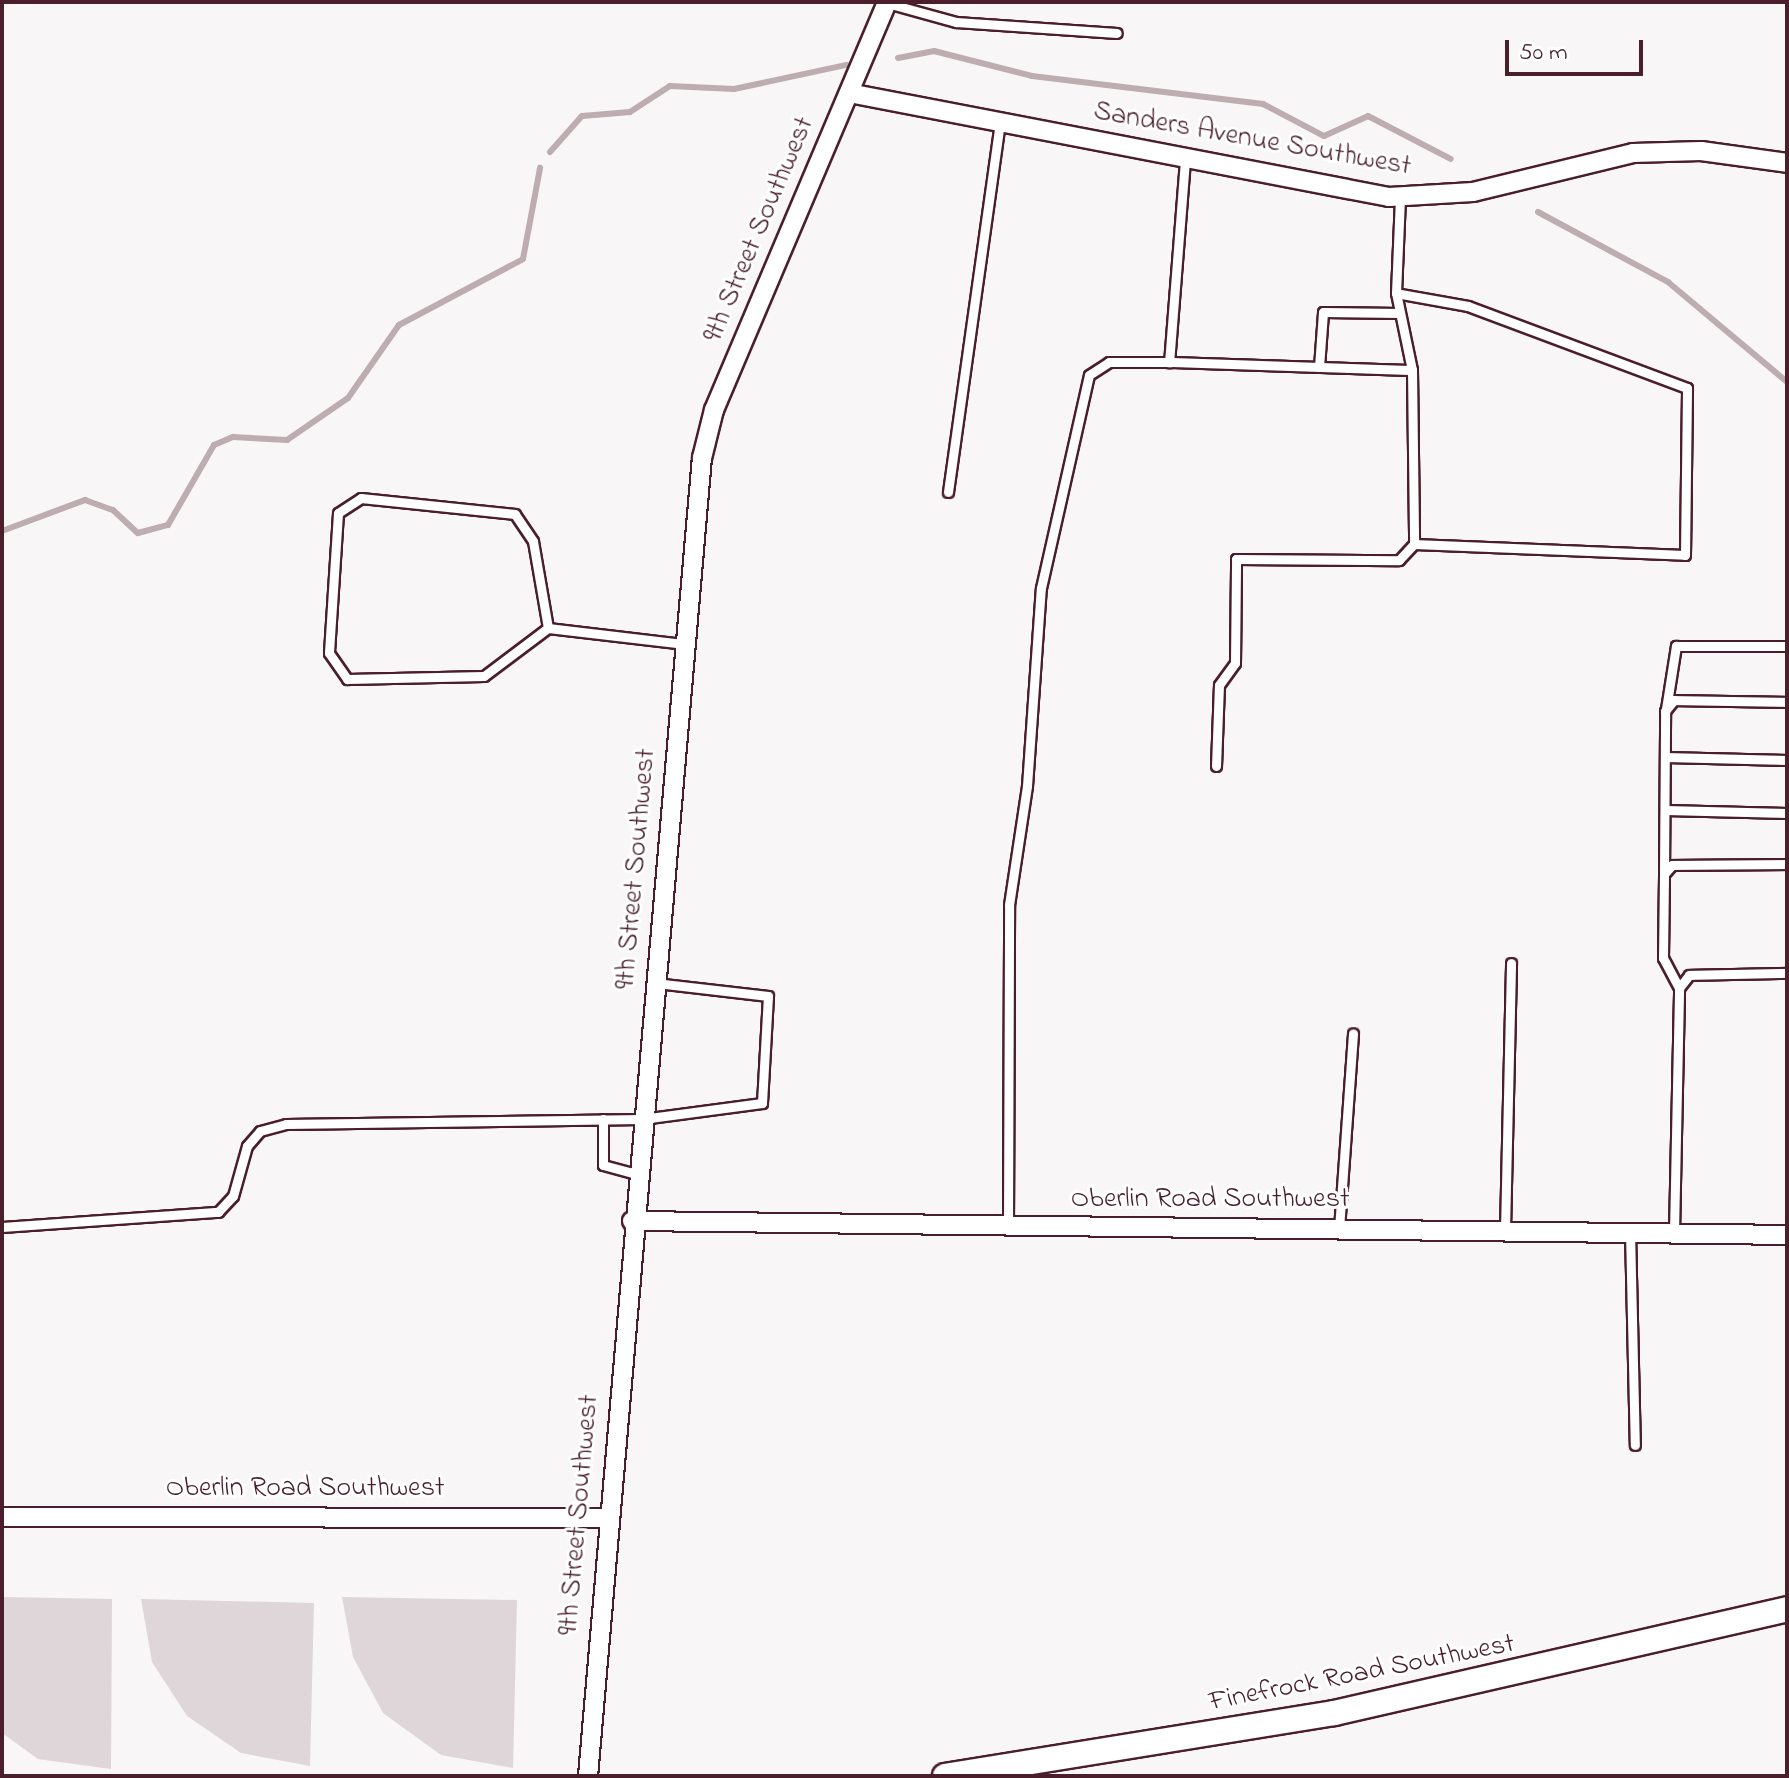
<!DOCTYPE html>
<html>
<head>
<meta charset="utf-8">
<style>
  body { margin:0 }
  #map { position:relative; width:1789px; height:1778px; overflow:hidden; background:#f8f6f7; font-family:"Indie Flower",sans-serif }
  div>[style] { position:absolute }
  .green>* { inset:0; background:#ded6d9 }
  .stream>* { height:6px; margin:-3px; padding:0 3px; transform-origin:3px; border-radius:3px; background:#bdadb0 }
  .roads { filter:drop-shadow(2px 0 #4a1f2b) drop-shadow(-2px 0 #4a1f2b) drop-shadow(0 2px #4a1f2b) drop-shadow(0 -2px #4a1f2b) }
  .lane>* { height:9px; margin:-4.5px; padding:0 4.5px; transform-origin:4.5px; border-radius:4.5px; background:#fff }
  .street>* { height:18px; margin:-9px; padding:0 9px; transform-origin:9px; border-radius:9px; background:#fff }
  .secondary>* { height:24px; margin:-12px; padding:0 12px; transform-origin:12px; border-radius:12px; background:#fff }
  span { translate:-50% -50%; white-space:nowrap; text-align:center; line-height:1.15; -webkit-text-stroke:6px #fff; paint-order:stroke }
  .street-label { font-size:28px; color:#4a1f2b }
  .frame { position:absolute; inset:0; border:4px solid #4a1f2b; pointer-events:none }
  .scale { position:absolute; left:1505px; top:40px; width:138px; height:36px; box-sizing:border-box; border:4px solid #4a1f2b; border-top:0; padding-left:10px; font-size:24px; line-height:28px; white-space:nowrap; color:#4a1f2b; -webkit-text-stroke:6px #fff; paint-order:stroke }
</style>
</head>
<body>
<div id="map">
  <div class="green">
    <div style="clip-path:polygon(2px 1597px,112px 1599px,111px 1769px,38px 1759px,2px 1733px)"></div>
    <div style="clip-path:polygon(342px 1597px,517px 1600px,513px 1768px,441px 1755px,383px 1713px,353px 1657px)"></div>
    <div style="clip-path:polygon(141px 1599px,314px 1603px,310px 1766px,241px 1753px,187px 1716px,152px 1662px)"></div>
  </div>
  <div class="stream">
    <div style="left:898px;top:58px;width:37px;rotate:-11deg"></div>
    <div style="left:934px;top:51px;width:101px;rotate:14.3deg"></div>
    <div style="left:1032px;top:76px;width:233px;rotate:6.9deg"></div>
    <div style="left:1263px;top:104px;width:69px;rotate:27.7deg"></div>
    <div style="left:1324px;top:136px;width:48px;rotate:-24.4deg"></div>
    <div style="left:1368px;top:116px;width:93px;rotate:27.4deg"></div>
    <div style="left:550px;top:152px;width:48px;rotate:-48.4deg"></div>
    <div style="left:582px;top:116px;width:48px;rotate:-4.8deg"></div>
    <div style="left:630px;top:112px;width:48px;rotate:-33deg"></div>
    <div style="left:670px;top:86px;width:64px;rotate:2.7deg"></div>
    <div style="left:734px;top:89px;width:115px;rotate:-12.1deg"></div>
    <div style="left:1538px;top:212px;width:148px;rotate:28.3deg"></div>
    <div style="left:1668px;top:282px;width:155px;rotate:40deg"></div>
    <div style="left:2px;top:531px;width:89px;rotate:-20.5deg"></div>
    <div style="left:85px;top:500px;width:30px;rotate:20deg"></div>
    <div style="left:113px;top:510px;width:34px;rotate:43deg"></div>
    <div style="left:138px;top:533px;width:31px;rotate:-15deg"></div>
    <div style="left:168px;top:525px;width:92px;rotate:-60.1deg"></div>
    <div style="left:214px;top:445px;width:21px;rotate:-23deg"></div>
    <div style="left:233px;top:437px;width:54px;rotate:3.2deg"></div>
    <div style="left:287px;top:440px;width:74px;rotate:-34.5deg"></div>
    <div style="left:348px;top:398px;width:89px;rotate:-55.1deg"></div>
    <div style="left:399px;top:325px;width:140px;rotate:-28deg"></div>
    <div style="left:523px;top:259px;width:93px;rotate:-79.4deg"></div>
  </div>
  <div class="roads">
    <div class="lane">
      <div style="left:887px;top:3px;width:72px;rotate:15.4deg"></div>
      <div style="left:956px;top:22px;width:161px;rotate:3.9deg"></div>
      <div style="left:1185px;top:160px;width:203px;rotate:94.5deg"></div>
      <div style="left:1169px;top:362px;width:243px;rotate:1.9deg"></div>
      <div style="left:1412px;top:370px;width:79px;rotate:-101.7deg"></div>
      <div style="left:1396px;top:293px;width:96px;rotate:-87.6deg"></div>
      <div style="left:1319px;top:367px;width:55px;rotate:-85.8deg"></div>
      <div style="left:1323px;top:312px;width:77px;rotate:0.7deg"></div>
      <div style="left:1412px;top:370px;width:174px;rotate:89.3deg"></div>
      <div style="left:948px;top:492px;width:373px;rotate:-82deg"></div>
      <div style="left:548px;top:628px;width:88px;rotate:-99.8deg"></div>
      <div style="left:533px;top:541px;width:32px;rotate:-124deg"></div>
      <div style="left:515px;top:514px;width:155px;rotate:-174.1deg"></div>
      <div style="left:361px;top:498px;width:27px;rotate:147deg"></div>
      <div style="left:338px;top:513px;width:140px;rotate:93.7deg"></div>
      <div style="left:329px;top:653px;width:32px;rotate:55deg"></div>
      <div style="left:347px;top:679px;width:137px;rotate:-1.3deg"></div>
      <div style="left:484px;top:676px;width:80px;rotate:-36.9deg"></div>
      <div style="left:548px;top:628px;width:138px;rotate:6.7deg"></div>
      <div style="left:1666px;top:709px;width:64px;rotate:-81deg"></div>
      <div style="left:1676px;top:646px;width:111px"></div>
      <div style="left:1665px;top:757px;width:122px;rotate:1.4deg"></div>
      <div style="left:1216px;top:766px;width:81px;rotate:-87.9deg"></div>
      <div style="left:1219px;top:685px;width:27px;rotate:-54deg"></div>
      <div style="left:1235px;top:663px;width:104px;rotate:-89.4deg"></div>
      <div style="left:1236px;top:559px;width:163px;rotate:0.4deg"></div>
      <div style="left:1399px;top:560px;width:22px;rotate:-47deg"></div>
      <div style="left:1414px;top:544px;width:271px;rotate:2.3deg"></div>
      <div style="left:1685px;top:555px;width:167px;rotate:-89.3deg"></div>
      <div style="left:1687px;top:388px;width:234px;rotate:-159.5deg"></div>
      <div style="left:1468px;top:306px;width:73px;rotate:-169.8deg"></div>
      <div style="left:1665px;top:810px;width:122px;rotate:1.4deg"></div>
      <div style="left:1664px;top:874px;width:163px;rotate:-89.6deg"></div>
      <div style="left:1665px;top:711px;width:14px;rotate:-51deg"></div>
      <div style="left:1674px;top:700px;width:113px;rotate:1deg"></div>
      <div style="left:1679px;top:988px;width:34px;rotate:-118deg"></div>
      <div style="left:1663px;top:958px;width:84px;rotate:-89.3deg"></div>
      <div style="left:1664px;top:874px;width:12px;rotate:-48deg"></div>
      <div style="left:1672px;top:865px;width:115px;rotate:-0.5deg"></div>
      <div style="left:603px;top:1119px;width:46px;rotate:90deg"></div>
      <div style="left:603px;top:1165px;width:34px;rotate:15deg"></div>
      <div style="left:1008px;top:1226px;width:321px;rotate:-89.8deg"></div>
      <div style="left:1009px;top:905px;width:120px;rotate:-81.4deg"></div>
      <div style="left:1027px;top:786px;width:198px;rotate:-86deg"></div>
      <div style="left:1041px;top:588px;width:218px;rotate:-77.3deg"></div>
      <div style="left:1089px;top:375px;width:24px;rotate:-33deg"></div>
      <div style="left:1109px;top:362px;width:60px"></div>
      <div style="left:2px;top:1227px;width:217px;rotate:-4deg"></div>
      <div style="left:218px;top:1212px;width:22px;rotate:-47deg"></div>
      <div style="left:233px;top:1196px;width:52px;rotate:-74.4deg"></div>
      <div style="left:247px;top:1146px;width:20px;rotate:-49deg"></div>
      <div style="left:260px;top:1131px;width:27px;rotate:-15deg"></div>
      <div style="left:286px;top:1124px;width:356px;rotate:-0.8deg"></div>
      <div style="left:642px;top:1119px;width:121px;rotate:-7.6deg"></div>
      <div style="left:762px;top:1103px;width:107px;rotate:-86.8deg"></div>
      <div style="left:768px;top:996px;width:114px;rotate:-173.4deg"></div>
      <div style="left:1339px;top:1229px;width:196px;rotate:-85.9deg"></div>
      <div style="left:1505px;top:1230px;width:267px;rotate:-88.7deg"></div>
      <div style="left:1630px;top:1231px;width:214px;rotate:88.7deg"></div>
      <div style="left:1674px;top:1232px;width:244px;rotate:-88.8deg"></div>
      <div style="left:1679px;top:988px;width:16px;rotate:-52deg"></div>
      <div style="left:1689px;top:975px;width:98px;rotate:-1.2deg"></div>
    </div>
    <div class="street">
      <div style="left:849px;top:93px;width:550px;rotate:10.9deg"></div>
      <div style="left:1389px;top:197px;width:84px;rotate:-3.4deg"></div>
      <div style="left:1473px;top:192px;width:165px;rotate:-13.7deg"></div>
      <div style="left:1633px;top:153px;width:68px;rotate:-1.7deg"></div>
      <div style="left:1701px;top:151px;width:87px;rotate:7.9deg"></div>
      <div style="left:632px;top:1221px;width:1155px;rotate:0.69deg"></div>
      <div style="left:2px;top:1517px;width:606px;rotate:0.09deg"></div>
      <div style="left:588px;top:1776px;width:1323px;rotate:-85.06deg"></div>
      <div style="left:702px;top:458px;width:49px;rotate:-76deg"></div>
      <div style="left:714px;top:410px;width:443px;rotate:-67deg"></div>
    </div>
    <div class="secondary">
      <div style="left:945px;top:1776px;width:394px;rotate:-9.2deg"></div>
      <div style="left:1334px;top:1713px;width:465px;rotate:-12.9deg"></div>
    </div>
  </div>
  <div class="street-label">
    <span style="left:1252px;top:140px;rotate:10deg">Sanders Avenue Southwest</span>
    <span style="left:760px;top:230px;rotate:-67deg">9th Street Southwest</span>
    <span style="left:637px;top:869px;rotate:-85deg">9th Street Southwest</span>
    <span style="left:1210px;top:1200px">Oberlin Road Southwest</span>
    <span style="left:305px;top:1489px">Oberlin Road Southwest</span>
    <span style="left:580px;top:1515px;rotate:-85deg">9th Street Southwest</span>
    <span style="left:1362px;top:1674px;rotate:-11deg">Finefrock Road Southwest</span>
  </div>
  <div class="frame"></div>
  <div class="scale">50 m</div>
</div>
</body>
</html>
